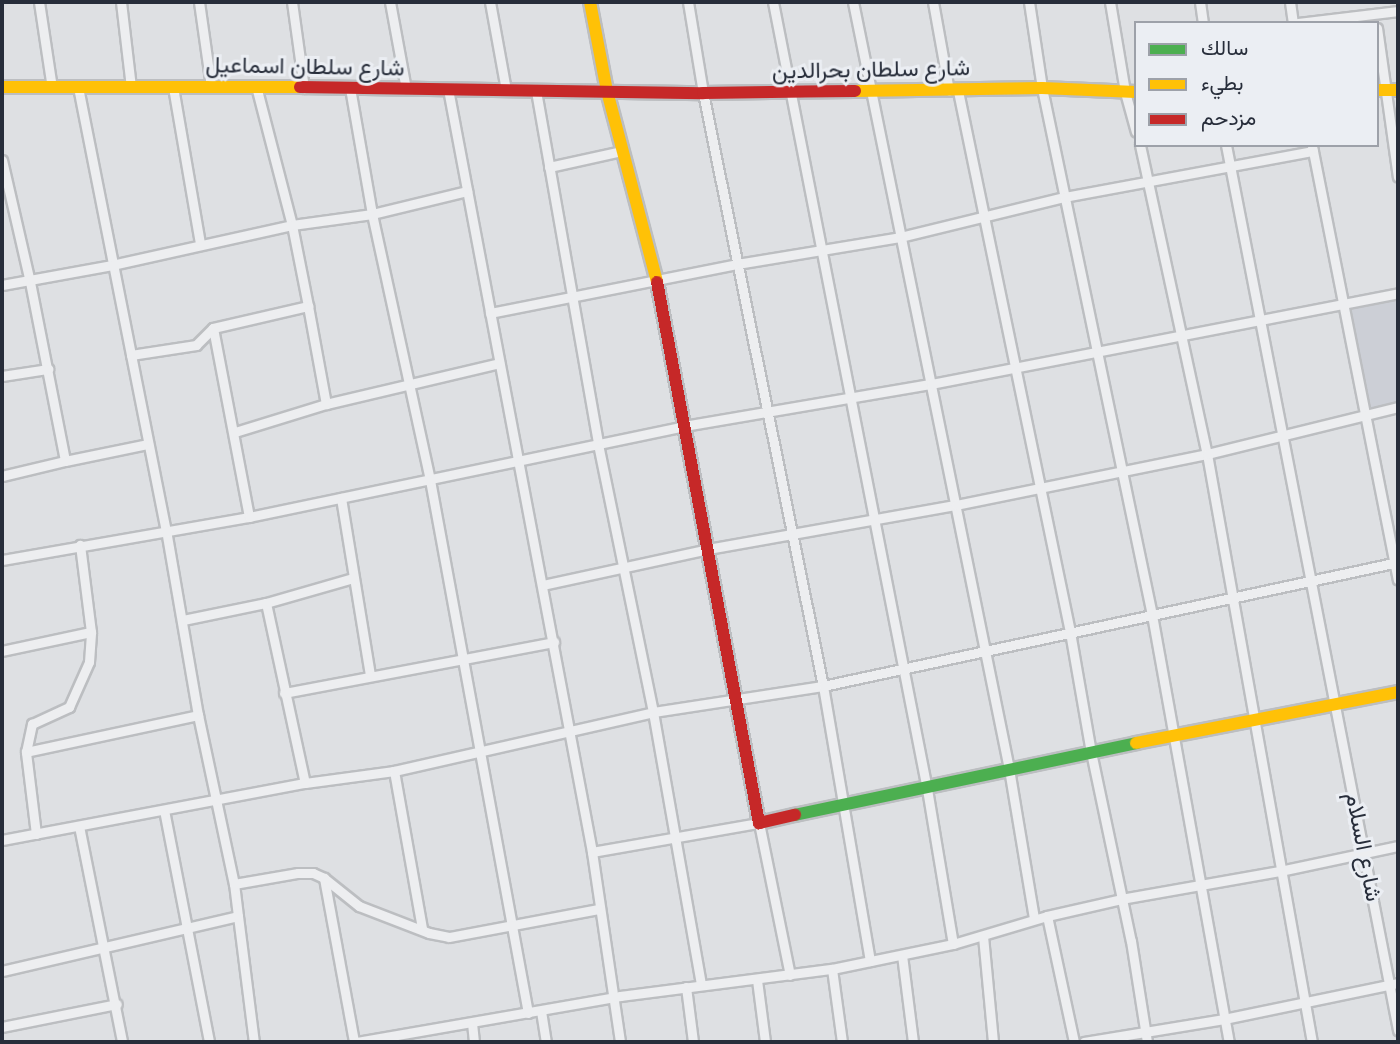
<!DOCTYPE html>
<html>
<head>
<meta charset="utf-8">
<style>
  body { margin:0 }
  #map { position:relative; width:1400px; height:1044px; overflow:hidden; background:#dee0e3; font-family:Karla,Vazirmatn,sans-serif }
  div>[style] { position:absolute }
  .built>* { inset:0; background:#cccfd6 }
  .roads { filter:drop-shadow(2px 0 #bcbec1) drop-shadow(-2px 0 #bcbec1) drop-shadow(0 2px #bcbec1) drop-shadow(0 -2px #bcbec1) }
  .street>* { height:9px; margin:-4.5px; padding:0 4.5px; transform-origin:4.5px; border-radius:4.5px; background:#edeef0 }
  .fast>* { height:12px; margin:-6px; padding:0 6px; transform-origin:6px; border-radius:6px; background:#4caf50 }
  .slow>* { height:12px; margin:-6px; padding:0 6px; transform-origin:6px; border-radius:6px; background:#ffc107 }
  .jam>* { height:12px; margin:-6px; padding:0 6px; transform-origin:6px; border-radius:6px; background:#c62828 }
  span { translate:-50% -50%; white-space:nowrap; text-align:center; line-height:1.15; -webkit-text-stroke:6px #ebeef3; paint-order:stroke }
  .street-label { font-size:23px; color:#272d3a }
  .frame { position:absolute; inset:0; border:4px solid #272d3a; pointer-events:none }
  .legend { position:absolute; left:1134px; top:21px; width:245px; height:126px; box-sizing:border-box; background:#ebeef3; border:2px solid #9da1a9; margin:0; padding:9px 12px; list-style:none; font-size:21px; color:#272d3a }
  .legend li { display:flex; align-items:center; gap:14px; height:35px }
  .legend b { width:35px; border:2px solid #9da1a9 }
</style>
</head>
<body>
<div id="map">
  <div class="built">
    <div style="clip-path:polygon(1398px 297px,1398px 402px,1370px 410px,1343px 307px)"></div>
  </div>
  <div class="roads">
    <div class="street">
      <div style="left:39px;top:2px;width:87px;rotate:81.4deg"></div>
      <div style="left:121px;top:2px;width:86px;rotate:83.3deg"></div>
      <div style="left:199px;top:2px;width:85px;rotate:81.9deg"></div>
      <div style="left:292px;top:2px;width:87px;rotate:82.1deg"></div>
      <div style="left:390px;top:2px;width:88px;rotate:79.6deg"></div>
      <div style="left:490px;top:2px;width:89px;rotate:79.7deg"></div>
      <div style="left:688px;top:2px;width:92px;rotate:80.6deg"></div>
      <div style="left:703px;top:93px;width:605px;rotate:78.56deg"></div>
      <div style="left:823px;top:686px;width:279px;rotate:80.3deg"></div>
      <div style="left:773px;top:2px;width:802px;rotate:78.93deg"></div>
      <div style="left:927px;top:789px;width:157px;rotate:80.5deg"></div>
      <div style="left:853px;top:2px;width:783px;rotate:78.5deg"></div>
      <div style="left:1009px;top:769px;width:152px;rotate:80.5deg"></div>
      <div style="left:933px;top:2px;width:90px;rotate:79.8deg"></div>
      <div style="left:1029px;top:2px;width:87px;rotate:81.4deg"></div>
      <div style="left:1042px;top:88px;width:538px;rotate:78.21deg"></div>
      <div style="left:1152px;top:615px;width:434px;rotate:79.8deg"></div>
      <div style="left:1110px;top:2px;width:91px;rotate:80.5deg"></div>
      <div style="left:1125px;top:92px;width:41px;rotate:74.6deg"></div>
      <div style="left:1200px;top:2px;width:21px;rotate:82deg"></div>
      <div style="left:1290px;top:2px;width:21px;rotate:82deg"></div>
      <div style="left:1298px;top:23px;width:101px;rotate:-6.8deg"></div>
      <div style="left:1377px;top:28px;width:150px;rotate:82deg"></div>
      <div style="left:256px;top:86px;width:144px;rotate:75.5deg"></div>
      <div style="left:292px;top:225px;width:83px;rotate:78.8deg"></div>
      <div style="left:78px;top:87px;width:452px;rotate:78.8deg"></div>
      <div style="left:166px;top:530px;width:188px;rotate:80.2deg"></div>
      <div style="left:198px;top:715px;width:173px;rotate:78deg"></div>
      <div style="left:173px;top:87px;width:159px;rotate:80.2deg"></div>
      <div style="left:350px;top:88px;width:128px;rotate:80.1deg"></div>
      <div style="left:372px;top:214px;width:272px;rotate:77.7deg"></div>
      <div style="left:430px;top:480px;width:542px;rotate:79.58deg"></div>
      <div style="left:448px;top:89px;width:776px;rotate:79.31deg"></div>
      <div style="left:592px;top:852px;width:192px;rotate:81.6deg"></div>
      <div style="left:536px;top:91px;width:358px;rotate:80deg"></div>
      <div style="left:598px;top:444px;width:274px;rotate:78.4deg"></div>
      <div style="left:653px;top:712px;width:277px;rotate:80deg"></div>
      <div style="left:958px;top:91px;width:552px;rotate:78.3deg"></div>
      <div style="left:1070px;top:632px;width:122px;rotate:80.1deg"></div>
      <div style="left:1091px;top:752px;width:193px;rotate:78.1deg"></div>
      <div style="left:1131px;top:941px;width:102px;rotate:81deg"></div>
      <div style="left:1140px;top:145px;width:316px;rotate:77.8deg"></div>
      <div style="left:1207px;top:454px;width:597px;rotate:79.88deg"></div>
      <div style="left:1226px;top:145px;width:902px;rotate:79deg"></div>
      <div style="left:1312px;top:146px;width:442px;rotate:78.8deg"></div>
      <div style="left:2px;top:160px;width:125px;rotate:77.1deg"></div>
      <div style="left:30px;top:282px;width:182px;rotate:78.9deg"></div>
      <div style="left:65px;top:461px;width:85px;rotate:-11.6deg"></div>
      <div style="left:549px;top:167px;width:75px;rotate:-12.4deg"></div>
      <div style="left:2px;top:285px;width:112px;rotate:-10.3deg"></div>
      <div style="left:112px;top:265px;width:184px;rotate:-12.5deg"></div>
      <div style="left:292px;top:225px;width:81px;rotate:-7.8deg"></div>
      <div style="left:372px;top:214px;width:98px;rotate:-13.6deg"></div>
      <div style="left:490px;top:313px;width:252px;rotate:-11.2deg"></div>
      <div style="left:737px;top:264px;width:165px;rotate:-9.4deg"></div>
      <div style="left:900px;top:237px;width:169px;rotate:-13.7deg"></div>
      <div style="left:1064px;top:197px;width:253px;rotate:-10.5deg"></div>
      <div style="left:213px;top:328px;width:192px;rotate:79.2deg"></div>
      <div style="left:131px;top:355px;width:66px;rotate:-8.7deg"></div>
      <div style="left:196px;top:345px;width:24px;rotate:-45deg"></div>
      <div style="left:213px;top:328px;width:98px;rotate:-13deg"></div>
      <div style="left:308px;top:306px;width:100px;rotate:79.6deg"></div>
      <div style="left:326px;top:404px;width:178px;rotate:-13.3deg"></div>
      <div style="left:2px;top:376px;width:47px;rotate:-8.7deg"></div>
      <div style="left:235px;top:432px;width:95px;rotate:-17.1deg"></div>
      <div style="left:2px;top:476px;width:65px;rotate:-13.4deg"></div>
      <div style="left:341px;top:498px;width:179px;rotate:80.7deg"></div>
      <div style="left:2px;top:560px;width:251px;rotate:-9.9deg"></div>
      <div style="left:249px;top:517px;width:444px;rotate:-11.8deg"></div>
      <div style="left:684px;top:426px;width:251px;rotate:-9.7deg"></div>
      <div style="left:931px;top:384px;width:476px;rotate:-11deg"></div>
      <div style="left:543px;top:585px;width:169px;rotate:-12.3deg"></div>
      <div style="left:708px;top:549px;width:252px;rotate:-10.1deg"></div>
      <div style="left:956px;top:505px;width:256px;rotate:-11.5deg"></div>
      <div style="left:1207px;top:454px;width:197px;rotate:-13.8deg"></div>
      <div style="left:266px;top:603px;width:184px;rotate:77.8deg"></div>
      <div style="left:183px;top:620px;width:85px;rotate:-11.6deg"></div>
      <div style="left:266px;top:603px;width:91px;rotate:-16deg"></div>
      <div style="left:2px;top:651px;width:91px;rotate:-12.1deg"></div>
      <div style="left:284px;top:693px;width:275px;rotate:-10.7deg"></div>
      <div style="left:26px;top:752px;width:176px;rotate:-12.1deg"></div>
      <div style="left:394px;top:771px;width:159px;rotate:79.9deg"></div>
      <div style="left:164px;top:810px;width:236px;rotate:79deg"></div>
      <div style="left:79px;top:826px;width:220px;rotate:78.7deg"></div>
      <div style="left:36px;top:834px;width:83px;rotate:-97deg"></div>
      <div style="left:26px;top:752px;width:29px;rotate:-78deg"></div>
      <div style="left:32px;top:724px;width:41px;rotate:-24.7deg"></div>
      <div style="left:69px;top:707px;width:49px;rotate:-66deg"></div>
      <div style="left:89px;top:662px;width:30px;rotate:-86deg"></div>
      <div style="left:91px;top:632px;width:88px;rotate:-97.2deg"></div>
      <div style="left:2px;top:840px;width:308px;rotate:-10.7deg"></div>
      <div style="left:305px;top:783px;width:90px;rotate:-7.7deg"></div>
      <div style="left:394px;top:771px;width:266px;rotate:-12.8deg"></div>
      <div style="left:653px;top:712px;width:172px;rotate:-8.7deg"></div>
      <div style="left:823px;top:686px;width:588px;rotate:-12.17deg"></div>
      <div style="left:592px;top:852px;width:169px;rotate:-9.9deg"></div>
      <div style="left:759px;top:823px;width:155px;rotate:78.5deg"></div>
      <div style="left:324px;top:878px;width:167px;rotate:79.6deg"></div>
      <div style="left:238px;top:916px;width:127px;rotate:82.8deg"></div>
      <div style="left:1047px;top:916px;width:129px;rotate:77.9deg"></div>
      <div style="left:983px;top:936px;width:106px;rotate:84.6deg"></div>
      <div style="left:902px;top:955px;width:88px;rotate:82.8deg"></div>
      <div style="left:832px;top:969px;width:74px;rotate:82.2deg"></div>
      <div style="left:2px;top:971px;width:242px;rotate:-13.1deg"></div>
      <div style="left:238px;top:916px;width:32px;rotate:-97deg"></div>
      <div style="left:234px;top:884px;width:65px;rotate:-9.8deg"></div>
      <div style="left:298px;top:873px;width:15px"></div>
      <div style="left:313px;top:873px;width:12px;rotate:24deg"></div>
      <div style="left:324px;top:878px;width:45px;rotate:38.7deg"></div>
      <div style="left:359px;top:906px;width:75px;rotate:21.1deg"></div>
      <div style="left:429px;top:933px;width:20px;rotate:11deg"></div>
      <div style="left:449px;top:937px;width:153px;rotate:-10.6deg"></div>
      <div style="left:757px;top:980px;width:63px;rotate:82.6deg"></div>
      <div style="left:686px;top:987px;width:55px;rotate:82.7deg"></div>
      <div style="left:541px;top:1011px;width:31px;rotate:81deg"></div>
      <div style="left:472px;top:1023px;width:19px;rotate:84deg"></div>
      <div style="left:2px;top:1027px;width:117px;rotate:-11.3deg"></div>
      <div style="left:357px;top:1042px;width:267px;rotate:-9.9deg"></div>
      <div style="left:620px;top:996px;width:214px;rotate:-7.3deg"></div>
      <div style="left:832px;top:969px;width:124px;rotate:-11.7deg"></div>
      <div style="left:953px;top:944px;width:98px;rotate:-16.6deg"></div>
      <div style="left:1047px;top:916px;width:76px;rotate:-12.9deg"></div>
      <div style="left:1121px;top:899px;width:161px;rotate:-10deg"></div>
      <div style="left:1280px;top:871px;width:121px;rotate:-12deg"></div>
      <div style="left:1084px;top:1042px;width:142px;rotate:-9.3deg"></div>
      <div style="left:1224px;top:1019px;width:178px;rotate:-11.7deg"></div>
    </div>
    <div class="fast">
      <div style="left:795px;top:815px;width:349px;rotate:-11.9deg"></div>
    </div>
    <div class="slow">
      <div style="left:590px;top:2px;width:91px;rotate:79.2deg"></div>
      <div style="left:607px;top:91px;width:197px;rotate:75.3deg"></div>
      <div style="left:2px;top:87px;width:298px"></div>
      <div style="left:1377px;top:90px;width:21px"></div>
      <div style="left:855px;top:91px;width:187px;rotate:-0.9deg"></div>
      <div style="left:1042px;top:88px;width:94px;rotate:2.4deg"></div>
      <div style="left:1136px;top:743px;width:267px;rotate:-11deg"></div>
    </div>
    <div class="jam">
      <div style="left:300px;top:87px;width:403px;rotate:0.9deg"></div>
      <div style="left:703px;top:93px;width:152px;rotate:-0.8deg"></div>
      <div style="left:657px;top:282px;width:551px;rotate:79.32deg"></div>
      <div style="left:759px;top:823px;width:37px;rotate:-13deg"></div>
    </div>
  </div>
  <div class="street-label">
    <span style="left:305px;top:67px;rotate:1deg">شارع سلطان اسماعيل</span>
    <span style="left:871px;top:70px;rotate:-1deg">شارع سلطان بحرالدين</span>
    <span style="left:1363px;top:847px;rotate:79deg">شارع السلام</span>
  </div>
  <div class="frame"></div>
  <ul class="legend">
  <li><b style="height:9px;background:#4caf50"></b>سالك</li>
  <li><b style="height:9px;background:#ffc107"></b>بطيء</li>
  <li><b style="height:9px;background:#c62828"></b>مزدحم</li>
  </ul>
</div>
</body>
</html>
